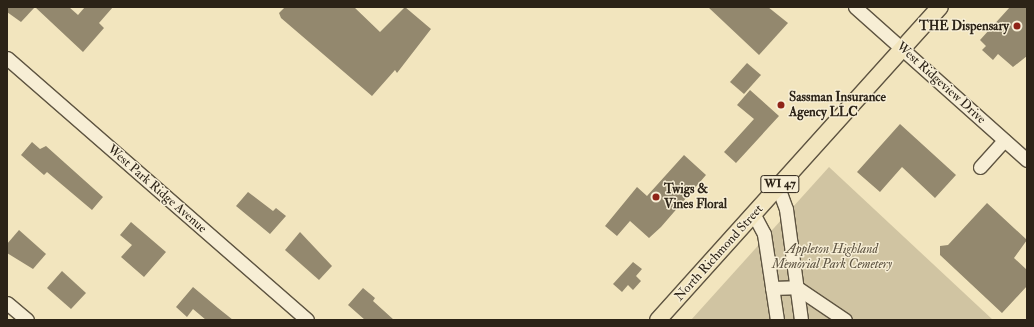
<!DOCTYPE html>
<html>
<head>
<meta charset="utf-8">
<style>
  body { margin:0 }
  #map { position:relative; width:1034px; height:327px; overflow:hidden; background:#f2e5be; font-family:"IM FELL Double Pica",serif }
  div>[style] { position:absolute }
  .green>* { inset:0; background:#d0c4a2 }
  .building>* { inset:0; background:#93886e }
  .roads { filter:drop-shadow(1px 0 #5e5441) drop-shadow(-1px 0 #5e5441) drop-shadow(0 1px #5e5441) drop-shadow(0 -1px #5e5441) }
  .minor>* { height:13px; margin:-6.5px; padding:0 6.5px; transform-origin:6.5px; border-radius:6.5px; background:#f7eed5 }
  .major>* { height:16px; margin:-8px; padding:0 8px; transform-origin:8px; border-radius:8px; background:#f2e5be }
  .dots>* { width:11px; height:11px; translate:-50% -50%; box-sizing:border-box; border:2px solid #f7eed5; border-radius:50% }
  span { translate:-50% -50%; white-space:nowrap; text-align:center; line-height:1.15; -webkit-text-stroke:3px #f7eed5; paint-order:stroke }
  .shield-label span { padding:1px 3px; background:#f7eed5; border:1px solid; border-radius:3px; -webkit-text-stroke-width:0 }
  .shield-label { font-size:12px; color:#2c2317; font-weight:700 }
  .poi-label { font-size:13px; color:#2c2317; font-weight:700 }
  .right { translate:-100% -50%; text-align:right }
  .left { translate:0 -50%; text-align:left }
  .street-label { font-size:13px; color:#2c2317 }
  .park-label { font-size:13px; color:#5d5341; font-style:italic }
  .frame { position:absolute; inset:0; border:8px solid #2c2317; pointer-events:none }
</style>
</head>
<body>
<div id="map">
  <div class="green">
    <div style="clip-path:polygon(829px 167px,993px 320px,691px 320px)"></div>
  </div>
  <div class="building">
    <div style="clip-path:polygon(7px 7px,35px 7px,21px 22px,7px 12px)"></div>
    <div style="clip-path:polygon(35px 7px,69px 7px,78px 15px,85px 7px,113px 7px,99px 23px,104px 28px,83px 52px)"></div>
    <div style="clip-path:polygon(285px 7px,354px 7px,380px 32px,405px 7px,431px 29px,397px 73px,395px 70px,372px 96px,281px 18px,279px 13px)"></div>
    <div style="clip-path:polygon(708px 7px,768px 7px,788px 23px,759px 55px)"></div>
    <div style="clip-path:polygon(1010px 7px,1027px 7px,1027px 56px,1013px 67px,998px 54px,993px 60px,982px 50px,986px 46px,980px 40px)"></div>
    <div style="clip-path:polygon(747px 63px,761px 75px,744px 94px,730px 82px)"></div>
    <div style="clip-path:polygon(750px 90px,779px 116px,736px 163px,724px 152px,754px 119px,737px 105px)"></div>
    <div style="clip-path:polygon(900px 124px,956px 175px,935px 198px,902px 167px,880px 192px,857px 172px)"></div>
    <div style="clip-path:polygon(32px 142px,40px 149px,46px 146px,103px 197px,92px 210px,47px 172px,44px 175px,21px 155px)"></div>
    <div style="clip-path:polygon(684px 155px,706px 175px,661px 227px,649px 238px,630px 221px,617px 236px,605px 226px,637px 187px,647px 196px)"></div>
    <div style="clip-path:polygon(248px 192px,273px 211px,276px 208px,286px 216px,270px 234px,236px 206px)"></div>
    <div style="clip-path:polygon(987px 203px,1027px 240px,1014px 258px,1027px 270px,1027px 286px,1002px 313px,940px 255px,940px 246px,948px 245px)"></div>
    <div style="clip-path:polygon(131px 222px,166px 252px,144px 277px,121px 257px,132px 245px,120px 235px)"></div>
    <div style="clip-path:polygon(19px 230px,46px 254px,33px 269px,7px 253px,7px 244px)"></div>
    <div style="clip-path:polygon(300px 232px,332px 266px,319px 280px,285px 250px)"></div>
    <div style="clip-path:polygon(633px 262px,642px 269px,636px 276px,641px 281px,633px 290px,628px 285px,622px 292px,613px 284px)"></div>
    <div style="clip-path:polygon(62px 271px,86px 293px,71px 309px,47px 288px)"></div>
    <div style="clip-path:polygon(193px 287px,218px 308px,233px 320px,206px 320px,193px 309px,187px 317px,176px 307px)"></div>
    <div style="clip-path:polygon(363px 288px,375px 298px,373px 301px,394px 320px,365px 320px,348px 305px)"></div>
  </div>
  <div class="roads">
    <div class="minor">
      <div style="left:855px;top:7px;width:230px;rotate:41.7deg"></div>
      <div style="left:7px;top:58px;width:398px;rotate:41.1deg"></div>
      <div style="left:980px;top:167px;width:36px;rotate:-48deg"></div>
      <div style="left:778px;top:187px;width:23px;rotate:70deg"></div>
      <div style="left:786px;top:209px;width:112px;rotate:82.3deg"></div>
      <div style="left:754px;top:215px;width:21px;rotate:62deg"></div>
      <div style="left:764px;top:234px;width:87px;rotate:81.4deg"></div>
      <div style="left:772px;top:288px;width:24px;rotate:-2deg"></div>
      <div style="left:796px;top:287px;width:59px;rotate:34deg"></div>
      <div style="left:7px;top:303px;width:26px;rotate:40deg"></div>
    </div>
    <div class="major">
      <div style="left:658px;top:320px;width:421px;rotate:-48deg"></div>
    </div>
  </div>
  <div class="dots">
    <div style="left:1017px;top:26px;background:#8f2418"></div>
    <div style="left:781px;top:105px;background:#8f2418"></div>
    <div style="left:656px;top:197px;background:#8f2418"></div>
  </div>
  <div class="shield-label">
    <span style="left:780px;top:184px">WI 47</span>
  </div>
  <div class="poi-label">
    <span class="right" style="left:1009px;top:26px">THE Dispensary</span>
    <span class="left" style="left:789px;top:105px">Sassman Insurance<br>Agency LLC</span>
    <span class="left" style="left:664px;top:197px">Twigs &amp;<br>Vines Floral</span>
  </div>
  <div class="street-label">
    <span style="left:941px;top:83px;rotate:42deg">West Ridgeview Drive</span>
    <span style="left:157px;top:189px;rotate:41deg">West Park Ridge Avenue</span>
    <span style="left:719px;top:253px;rotate:-48deg">North Richmond Street</span>
  </div>
  <div class="park-label">
    <span style="left:832px;top:257px">Appleton Highland<br>Memorial Park Cemetery</span>
  </div>
  <div class="frame"></div>
</div>
</body>
</html>
